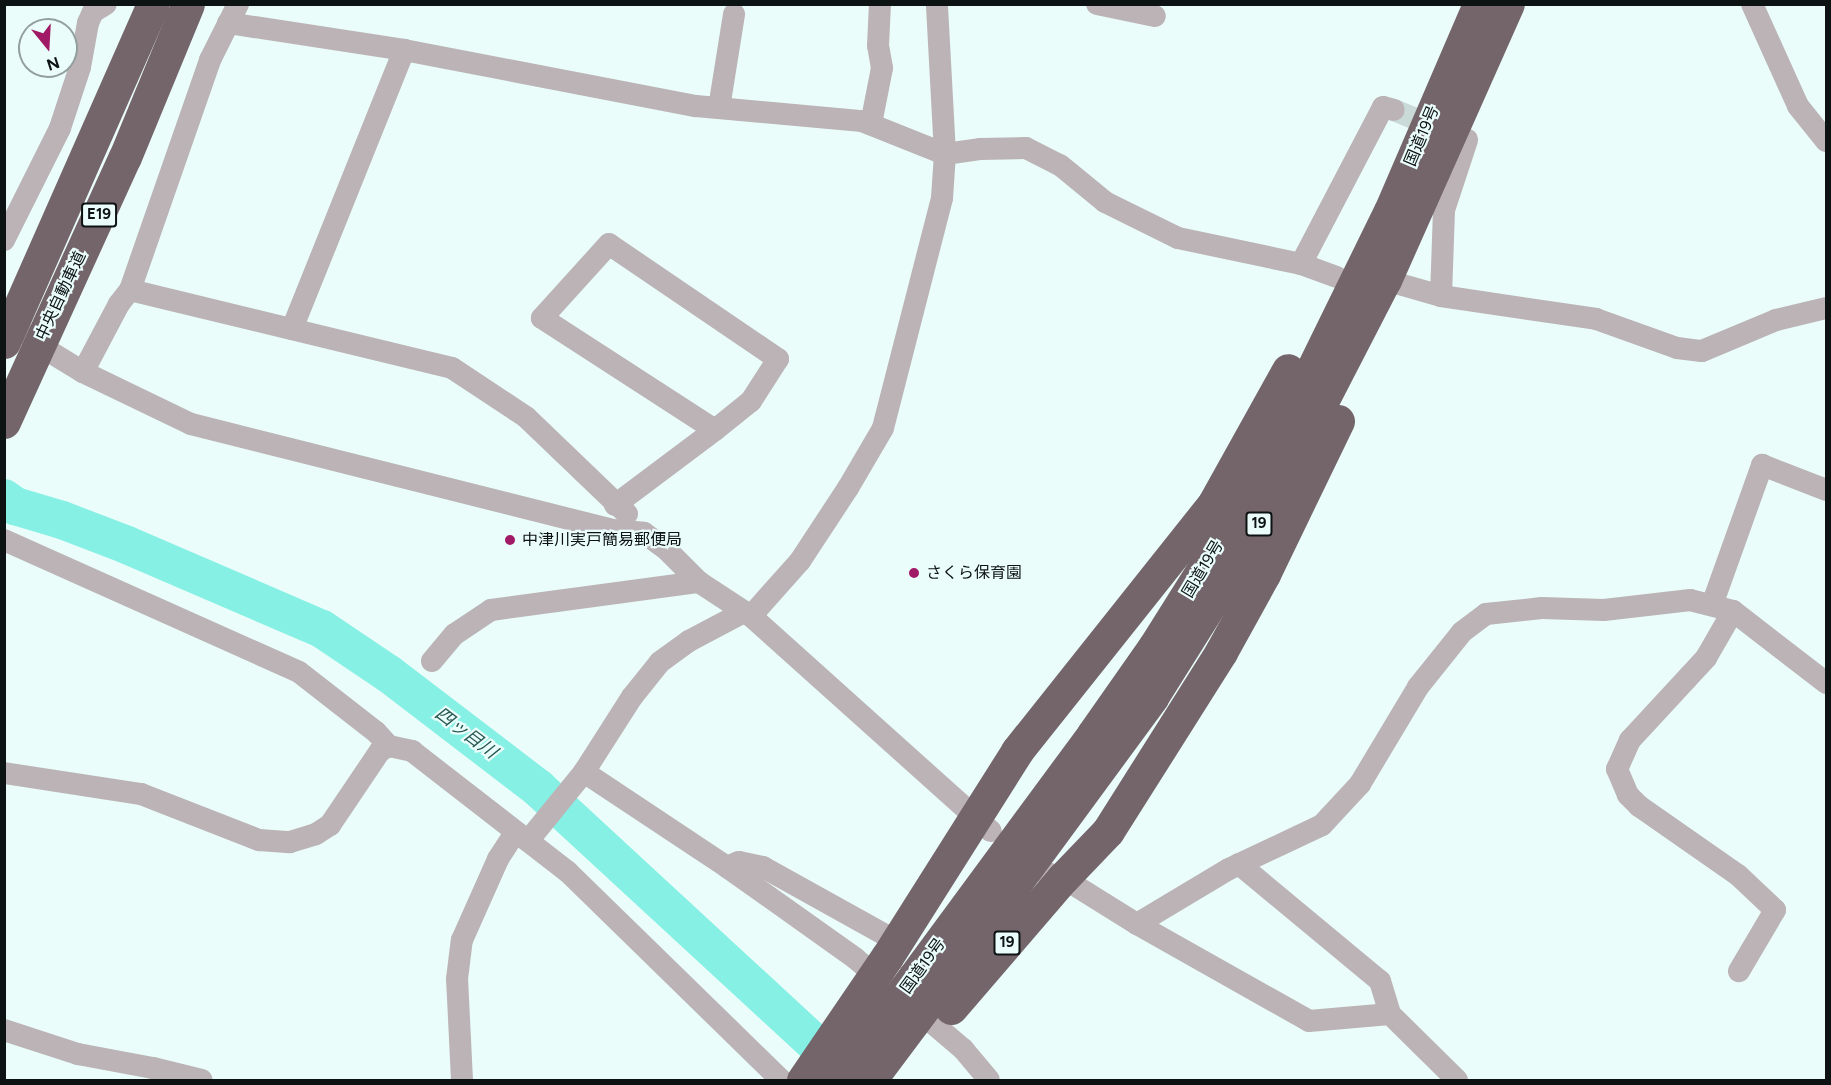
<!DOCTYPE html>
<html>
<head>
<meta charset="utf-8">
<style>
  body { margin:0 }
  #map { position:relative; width:1831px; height:1085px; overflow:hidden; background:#eafdfa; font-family:Figtree,"Noto Sans JP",sans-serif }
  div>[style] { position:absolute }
  .river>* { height:38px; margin:-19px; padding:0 19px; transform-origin:19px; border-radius:19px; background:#86f0e5 }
  .street-tunnel>* { height:22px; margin-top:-11px; transform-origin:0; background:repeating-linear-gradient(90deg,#c9dad7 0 22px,transparent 0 33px) }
  .street>* { height:22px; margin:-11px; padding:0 11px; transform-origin:11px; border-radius:11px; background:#bbb3b6 }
  .highway>* { height:33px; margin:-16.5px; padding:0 16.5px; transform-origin:16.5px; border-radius:16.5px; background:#74656b }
  .highway-bridge>* { height:33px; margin:-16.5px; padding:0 16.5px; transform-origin:16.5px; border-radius:16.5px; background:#74656b }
  .dots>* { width:16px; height:16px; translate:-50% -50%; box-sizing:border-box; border:3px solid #eafdfa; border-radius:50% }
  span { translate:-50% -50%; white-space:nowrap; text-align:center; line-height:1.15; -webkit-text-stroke:4.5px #eafdfa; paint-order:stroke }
  .shield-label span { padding:2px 4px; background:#eafdfa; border:2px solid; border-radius:4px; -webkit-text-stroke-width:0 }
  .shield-label { font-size:15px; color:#0d1312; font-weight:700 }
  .street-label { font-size:16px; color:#0d1312 }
  .poi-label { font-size:16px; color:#0d1312 }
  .left { translate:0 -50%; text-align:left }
  .water-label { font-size:18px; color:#285853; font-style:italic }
  .frame { position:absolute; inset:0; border:6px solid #0d1312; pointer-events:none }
  .north { position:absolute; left:18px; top:18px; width:60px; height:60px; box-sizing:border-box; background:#eafdfa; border:2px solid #929f9d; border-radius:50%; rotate:162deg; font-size:16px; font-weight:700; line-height:24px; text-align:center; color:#0d1312 }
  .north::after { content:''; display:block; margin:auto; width:21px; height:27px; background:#a11a66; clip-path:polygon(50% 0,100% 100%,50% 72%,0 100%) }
</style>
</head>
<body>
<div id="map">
  <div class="river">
    <div style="left:4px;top:498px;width:14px;rotate:36deg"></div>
    <div style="left:15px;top:506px;width:49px;rotate:16.6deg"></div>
    <div style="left:62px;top:520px;width:70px;rotate:21deg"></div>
    <div style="left:127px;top:545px;width:212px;rotate:23.3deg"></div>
    <div style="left:322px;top:629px;width:81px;rotate:33.9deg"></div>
    <div style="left:389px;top:674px;width:188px;rotate:37.4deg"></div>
    <div style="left:538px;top:788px;width:423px;rotate:42.7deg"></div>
  </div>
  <div class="street-tunnel">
    <div style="left:1394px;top:110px;width:50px;rotate:22.4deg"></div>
  </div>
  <div class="street">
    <div style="left:1097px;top:4px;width:59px;rotate:11.7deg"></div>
    <div style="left:1752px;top:4px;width:112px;rotate:65.7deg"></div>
    <div style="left:1798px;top:106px;width:45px;rotate:51.3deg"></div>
    <div style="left:228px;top:23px;width:178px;rotate:8.7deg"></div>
    <div style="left:404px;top:50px;width:297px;rotate:10.9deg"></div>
    <div style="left:696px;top:106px;width:167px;rotate:5.2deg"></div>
    <div style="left:862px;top:121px;width:89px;rotate:21.7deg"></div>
    <div style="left:945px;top:154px;width:35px;rotate:-8deg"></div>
    <div style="left:980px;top:149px;width:46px;rotate:-1.2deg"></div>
    <div style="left:1026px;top:148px;width:38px;rotate:27deg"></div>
    <div style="left:1060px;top:165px;width:58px;rotate:39.4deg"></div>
    <div style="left:1105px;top:202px;width:81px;rotate:26.3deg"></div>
    <div style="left:1178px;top:238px;width:126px;rotate:11.9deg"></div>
    <div style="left:1301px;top:264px;width:38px;rotate:20deg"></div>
    <div style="left:719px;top:108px;width:95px;rotate:-80.9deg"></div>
    <div style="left:871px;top:124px;width:57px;rotate:-78.9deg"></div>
    <div style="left:882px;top:68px;width:22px;rotate:-100deg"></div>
    <div style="left:878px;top:46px;width:42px;rotate:-87.3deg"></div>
    <div style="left:4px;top:240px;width:125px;rotate:-63.4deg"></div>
    <div style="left:60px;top:128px;width:64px;rotate:-71.8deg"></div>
    <div style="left:80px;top:67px;width:45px;rotate:-79.7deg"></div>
    <div style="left:88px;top:23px;width:12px;rotate:-66deg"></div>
    <div style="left:93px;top:12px;width:15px;rotate:-32deg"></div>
    <div style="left:1301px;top:264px;width:177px;rotate:-62.4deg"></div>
    <div style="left:1383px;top:107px;width:11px;rotate:15deg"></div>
    <div style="left:1385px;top:280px;width:58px;rotate:15.9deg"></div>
    <div style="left:1441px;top:296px;width:157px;rotate:8.4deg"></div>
    <div style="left:1596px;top:319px;width:86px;rotate:19.7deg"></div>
    <div style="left:1677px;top:348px;width:25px;rotate:7deg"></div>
    <div style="left:1702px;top:351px;width:80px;rotate:-22.7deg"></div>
    <div style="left:1776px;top:320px;width:51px;rotate:-13.5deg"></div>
    <div style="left:130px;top:290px;width:331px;rotate:13.6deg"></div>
    <div style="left:452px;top:368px;width:89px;rotate:33.5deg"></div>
    <div style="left:526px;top:417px;width:140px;rotate:43.8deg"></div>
    <div style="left:1441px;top:296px;width:86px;rotate:-88deg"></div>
    <div style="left:1444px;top:210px;width:74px;rotate:-71.8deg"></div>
    <div style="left:292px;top:329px;width:301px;rotate:-68.1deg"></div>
    <div style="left:30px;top:336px;width:16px;rotate:43deg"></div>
    <div style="left:42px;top:347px;width:48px;rotate:31.4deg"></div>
    <div style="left:83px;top:372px;width:120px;rotate:25.7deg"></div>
    <div style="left:191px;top:424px;width:434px;rotate:14.1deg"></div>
    <div style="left:612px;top:530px;width:32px;rotate:5deg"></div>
    <div style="left:644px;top:533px;width:26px;rotate:36deg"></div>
    <div style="left:665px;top:548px;width:48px;rotate:45deg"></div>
    <div style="left:699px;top:582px;width:62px;rotate:33.2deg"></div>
    <div style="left:751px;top:616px;width:322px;rotate:41.9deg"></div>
    <div style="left:83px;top:372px;width:77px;rotate:-62.1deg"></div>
    <div style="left:119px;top:304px;width:18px;rotate:-52deg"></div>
    <div style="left:130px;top:290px;width:244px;rotate:-70.8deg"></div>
    <div style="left:210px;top:60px;width:63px;rotate:-63.4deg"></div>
    <div style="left:615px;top:505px;width:125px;rotate:-36.9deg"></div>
    <div style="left:715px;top:430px;width:46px;rotate:-38.9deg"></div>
    <div style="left:751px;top:401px;width:50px;rotate:-57.3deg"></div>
    <div style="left:778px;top:359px;width:204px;rotate:-145.8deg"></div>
    <div style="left:609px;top:244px;width:100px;rotate:132.2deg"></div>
    <div style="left:542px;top:318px;width:206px;rotate:32.9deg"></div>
    <div style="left:4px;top:540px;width:323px;rotate:24.1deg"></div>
    <div style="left:299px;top:672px;width:98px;rotate:37.9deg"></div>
    <div style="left:376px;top:732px;width:19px;rotate:47deg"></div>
    <div style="left:1712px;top:605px;width:149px;rotate:-70.3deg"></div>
    <div style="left:1762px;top:465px;width:69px;rotate:21.3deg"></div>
    <div style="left:1733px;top:611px;width:54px;rotate:119.9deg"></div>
    <div style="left:1706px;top:658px;width:112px;rotate:132.8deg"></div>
    <div style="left:1630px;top:740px;width:32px;rotate:114deg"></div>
    <div style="left:1617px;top:769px;width:28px;rotate:67deg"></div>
    <div style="left:1628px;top:795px;width:16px;rotate:45deg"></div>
    <div style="left:1639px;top:806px;width:121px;rotate:34.9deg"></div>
    <div style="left:1738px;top:875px;width:51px;rotate:43.4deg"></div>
    <div style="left:1775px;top:910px;width:71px;rotate:120.5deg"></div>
    <div style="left:751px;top:616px;width:74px;rotate:-48.3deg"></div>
    <div style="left:800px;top:561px;width:87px;rotate:-56.7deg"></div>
    <div style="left:848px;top:488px;width:69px;rotate:-59.7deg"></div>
    <div style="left:883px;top:428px;width:237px;rotate:-75.6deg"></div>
    <div style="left:942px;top:198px;width:44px;rotate:-86.1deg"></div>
    <div style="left:945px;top:154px;width:150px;rotate:-93.1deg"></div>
    <div style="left:432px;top:661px;width:35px;rotate:-50deg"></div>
    <div style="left:455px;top:634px;width:43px;rotate:-33.7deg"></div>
    <div style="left:491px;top:610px;width:210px;rotate:-7.7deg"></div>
    <div style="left:584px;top:772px;width:172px;rotate:33.6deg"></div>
    <div style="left:727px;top:867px;width:157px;rotate:35.4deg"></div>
    <div style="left:855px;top:958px;width:38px;rotate:41deg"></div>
    <div style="left:4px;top:773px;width:139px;rotate:8.7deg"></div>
    <div style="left:141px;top:794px;width:127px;rotate:21.3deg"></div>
    <div style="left:259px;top:840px;width:31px;rotate:4deg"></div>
    <div style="left:290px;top:842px;width:27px;rotate:-17deg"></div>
    <div style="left:316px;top:834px;width:17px;rotate:-33deg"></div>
    <div style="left:330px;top:825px;width:89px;rotate:-56deg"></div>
    <div style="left:380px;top:751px;width:10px;rotate:-29deg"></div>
    <div style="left:389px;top:746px;width:24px;rotate:12deg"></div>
    <div style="left:412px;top:751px;width:197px;rotate:37.8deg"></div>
    <div style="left:568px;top:872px;width:298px;rotate:44.3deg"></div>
    <div style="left:528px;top:841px;width:89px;rotate:-50.9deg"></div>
    <div style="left:584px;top:772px;width:89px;rotate:-57.4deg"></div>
    <div style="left:632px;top:697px;width:45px;rotate:-51.3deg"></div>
    <div style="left:660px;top:662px;width:36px;rotate:-36deg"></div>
    <div style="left:689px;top:641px;width:62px;rotate:-27.8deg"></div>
    <div style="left:1239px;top:864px;width:183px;rotate:39.7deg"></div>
    <div style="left:1380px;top:981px;width:34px;rotate:73deg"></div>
    <div style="left:727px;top:867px;width:13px;rotate:-23deg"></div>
    <div style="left:739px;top:862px;width:25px;rotate:12deg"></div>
    <div style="left:763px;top:867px;width:152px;rotate:29.1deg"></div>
    <div style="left:1044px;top:872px;width:20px;rotate:18deg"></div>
    <div style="left:1063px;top:878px;width:87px;rotate:31.9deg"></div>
    <div style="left:1137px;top:924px;width:197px;rotate:29.4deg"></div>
    <div style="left:1309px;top:1021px;width:81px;rotate:-4.9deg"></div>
    <div style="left:1390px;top:1014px;width:94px;rotate:44.6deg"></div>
    <div style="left:1137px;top:924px;width:107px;rotate:-30.9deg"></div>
    <div style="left:1229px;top:869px;width:103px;rotate:-25.3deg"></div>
    <div style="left:1322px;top:825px;width:56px;rotate:-47.2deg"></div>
    <div style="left:1360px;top:784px;width:113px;rotate:-59.1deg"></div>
    <div style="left:1418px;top:687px;width:70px;rotate:-51.3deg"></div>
    <div style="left:1462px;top:632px;width:30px;rotate:-37deg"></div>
    <div style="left:1486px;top:614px;width:56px;rotate:-6.1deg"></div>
    <div style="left:1542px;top:608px;width:62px;rotate:1.8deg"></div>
    <div style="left:1604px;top:610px;width:87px;rotate:-6.6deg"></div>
    <div style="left:1690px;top:600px;width:44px;rotate:14.3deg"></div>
    <div style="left:1733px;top:611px;width:118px;rotate:37.7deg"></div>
    <div style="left:910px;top:1004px;width:70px;rotate:40.3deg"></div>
    <div style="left:963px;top:1049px;width:40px;rotate:50deg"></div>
    <div style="left:4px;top:1030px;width:78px;rotate:18deg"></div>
    <div style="left:78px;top:1054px;width:76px;rotate:10.6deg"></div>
    <div style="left:153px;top:1068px;width:50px;rotate:13.8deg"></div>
    <div style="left:462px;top:1080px;width:101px;rotate:-92.8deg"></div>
    <div style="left:457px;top:979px;width:39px;rotate:-83deg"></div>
    <div style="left:462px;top:940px;width:89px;rotate:-66deg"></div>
    <div style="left:498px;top:859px;width:31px;rotate:-57deg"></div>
  </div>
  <div class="highway">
    <div style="left:887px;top:957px;width:244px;rotate:-57.7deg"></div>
    <div style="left:1017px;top:751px;width:317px;rotate:-51.5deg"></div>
    <div style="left:1214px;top:503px;width:152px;rotate:-60.9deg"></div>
    <div style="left:914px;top:977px;width:302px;rotate:-53.6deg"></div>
    <div style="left:1093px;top:734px;width:106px;rotate:-55deg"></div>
    <div style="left:1154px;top:647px;width:105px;rotate:-57.8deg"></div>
    <div style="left:1210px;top:558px;width:153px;rotate:-60.6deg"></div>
    <div style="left:1285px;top:425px;width:238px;rotate:-63.9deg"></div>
    <div style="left:1390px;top:211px;width:225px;rotate:-66.7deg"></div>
    <div style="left:932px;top:997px;width:372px;rotate:-53.7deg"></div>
    <div style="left:1152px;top:697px;width:184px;rotate:-57.9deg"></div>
    <div style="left:1250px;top:541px;width:294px;rotate:-62.7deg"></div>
    <div style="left:1385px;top:280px;width:302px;rotate:-66deg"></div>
    <div style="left:951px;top:1008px;width:172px;rotate:-49.3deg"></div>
    <div style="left:1063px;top:878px;width:65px;rotate:-46.2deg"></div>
    <div style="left:1108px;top:831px;width:212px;rotate:-57.7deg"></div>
    <div style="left:1221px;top:652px;width:89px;rotate:-61.1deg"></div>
    <div style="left:1264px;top:574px;width:170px;rotate:-64.2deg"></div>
  </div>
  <div class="highway-bridge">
    <div style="left:4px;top:342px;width:369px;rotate:-66.2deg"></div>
    <div style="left:4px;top:422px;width:291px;rotate:-65.5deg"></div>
    <div style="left:125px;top:157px;width:165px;rotate:-67.6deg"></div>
    <div style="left:803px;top:1080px;width:149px;rotate:-55.7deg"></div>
    <div style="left:837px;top:1080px;width:129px;rotate:-53.2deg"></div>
    <div style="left:870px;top:1080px;width:104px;rotate:-53.2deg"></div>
  </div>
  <div class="dots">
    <div style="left:510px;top:540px;background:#a11a66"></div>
    <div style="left:914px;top:573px;background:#a11a66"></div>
  </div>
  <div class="shield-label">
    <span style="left:99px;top:215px">E19</span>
    <span style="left:1259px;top:524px">19</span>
    <span style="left:1007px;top:943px">19</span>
  </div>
  <div class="street-label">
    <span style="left:1422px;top:136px;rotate:-67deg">国道19号</span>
    <span style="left:61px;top:296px;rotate:-65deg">中央自動車道</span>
    <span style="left:1203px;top:569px;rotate:-59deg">国道19号</span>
    <span style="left:923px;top:966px;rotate:-54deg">国道19号</span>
  </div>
  <div class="poi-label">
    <span class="left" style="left:522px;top:540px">中津川実戸簡易郵便局</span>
    <span class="left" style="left:926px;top:573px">さくら保育園</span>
  </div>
  <div class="water-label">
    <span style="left:466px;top:733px;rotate:37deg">四ッ目川</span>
  </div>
  <div class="frame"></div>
  <div class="north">N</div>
</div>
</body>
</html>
